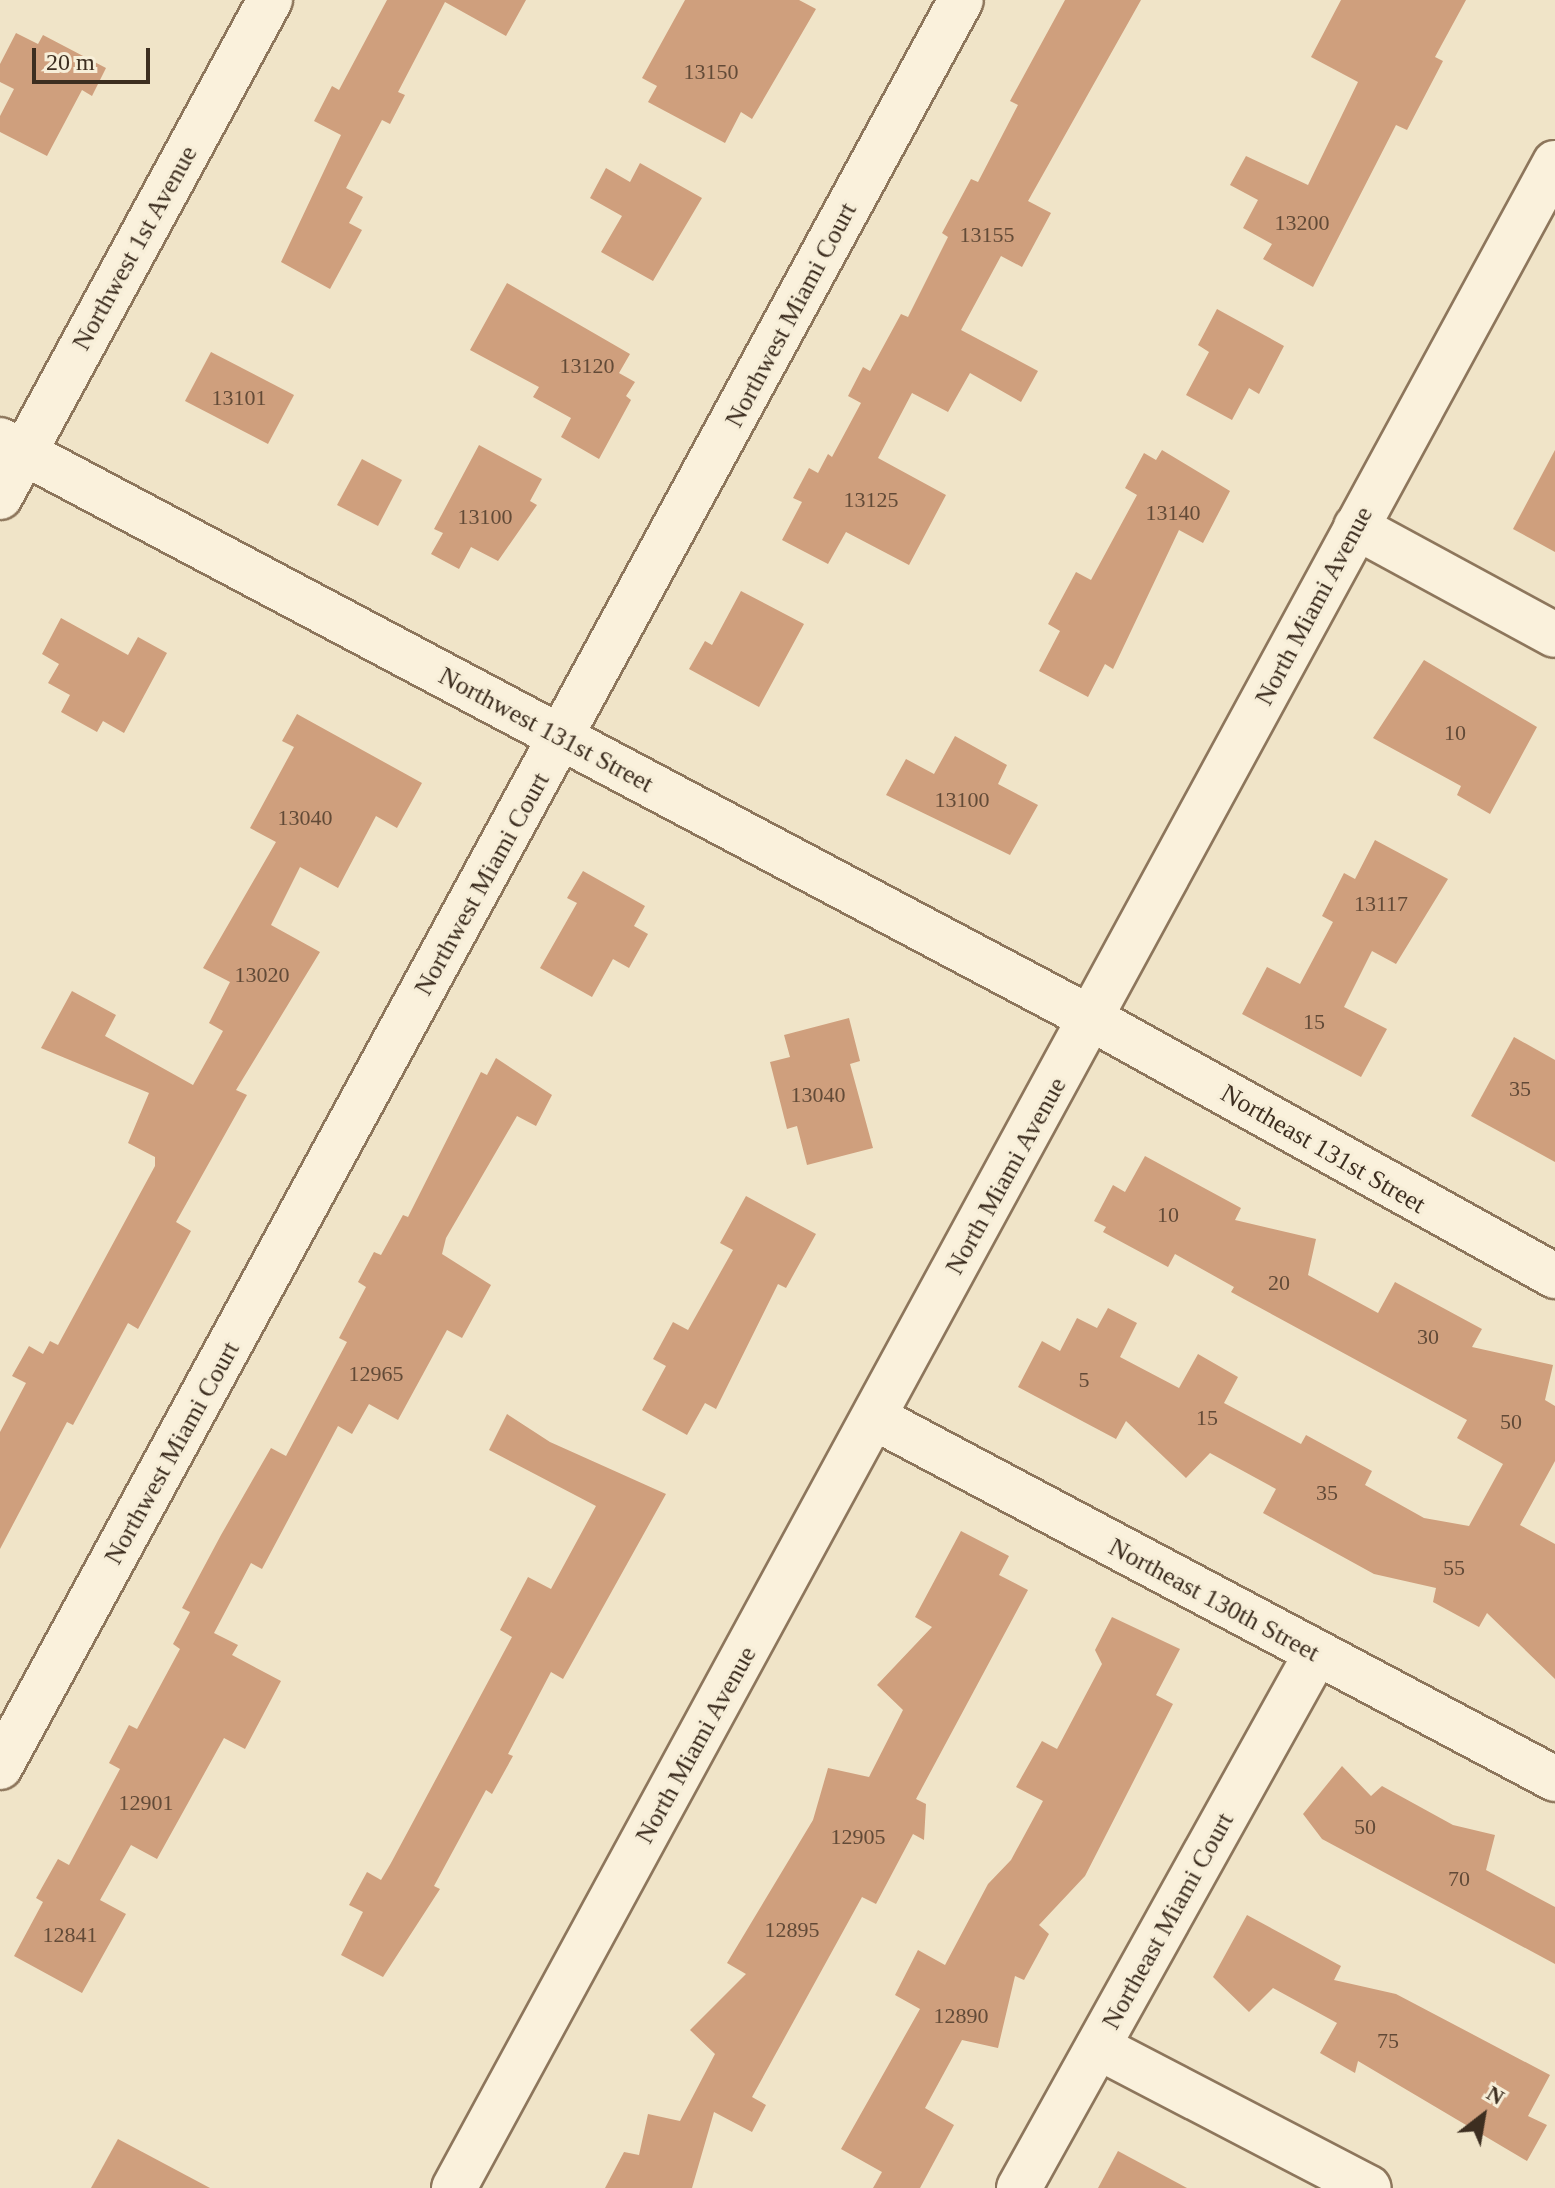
<!DOCTYPE html>
<html>
<head>
<meta charset="utf-8">
<style>
  body { margin:0 }
  #map { position:relative; width:1555px; height:2188px; overflow:hidden; background:#f0e4c8; font-family:"Times New Roman",serif }
  div>[style] { position:absolute }
  .building>* { inset:0; background:#cf9f7d }
  .roads { filter:drop-shadow(2px 0 #8d765c) drop-shadow(-2px 0 #8d765c) drop-shadow(0 2px #8d765c) drop-shadow(0 -2px #8d765c) }
  .street>* { height:44px; margin:-22px; padding:0 22px; transform-origin:22px; border-radius:22px; background:#faf1dc }
  .secondary>* { height:44px; margin:-22px; padding:0 22px; transform-origin:22px; border-radius:22px; background:#faf1dc }
  span { translate:-50% -50%; white-space:nowrap; text-align:center; line-height:1.15; -webkit-text-stroke:6px #f7eed8; paint-order:stroke }
  .number-label { font-size:22px; color:#624a37 }
  .number-label span { -webkit-text-stroke-width:0 }
  .street-label { font-size:26px; color:#3d2e20 }
  .north { position:absolute; left:1443px; top:2076px; width:80px; height:80px; -webkit-text-stroke:6px #f7eed8; paint-order:stroke; rotate:31deg; font-size:22px; font-weight:700; line-height:32px; text-align:center; color:#3d2e20 }
  .north::after { content:''; display:block; margin:auto; width:28px; height:36px; background:#3d2e20; clip-path:polygon(50% 0,100% 100%,50% 72%,0 100%) }
  .scale { position:absolute; left:32px; top:48px; width:118px; height:36px; box-sizing:border-box; border:4px solid #3d2e20; border-top:0; padding-left:10px; font-size:24px; line-height:28px; white-space:nowrap; color:#3d2e20; -webkit-text-stroke:6px #f7eed8; paint-order:stroke }
</style>
</head>
<body>
<div id="map">
  <div class="building">
    <div style="clip-path:polygon(387px 0,526px 0,506px 36px,445px 2px,398px 92px,405px 95px,390px 124px,382px 120px,346px 188px,363px 197px,349px 223px,362px 230px,330px 289px,281px 262px,341px 135px,314px 121px,332px 86px,339px 90px)"></div>
    <div style="clip-path:polygon(685px 0,799px 0,816px 9px,752px 119px,741px 112px,725px 143px,648px 102px,657px 86px,642px 78px)"></div>
    <div style="clip-path:polygon(1065px 0,1141px 0,1028px 201px,1051px 213px,1022px 267px,1001px 256px,961px 330px,1038px 371px,1021px 402px,970px 373px,948px 412px,912px 393px,878px 458px,946px 495px,909px 565px,846px 532px,828px 564px,782px 540px,802px 502px,793px 498px,809px 468px,818px 473px,828px 454px,832px 457px,861px 403px,848px 396px,863px 367px,870px 371px,901px 314px,908px 317px,948px 237px,942px 233px,971px 179px,978px 182px,1018px 105px,1010px 101px)"></div>
    <div style="clip-path:polygon(1341px 0,1466px 0,1435px 57px,1443px 61px,1407px 130px,1396px 125px,1313px 287px,1263px 259px,1272px 244px,1243px 228px,1258px 200px,1230px 185px,1246px 156px,1308px 185px,1358px 82px,1311px 57px)"></div>
    <div style="clip-path:polygon(16px 33px,38px 44px,43px 35px,106px 68px,92px 96px,82px 90px,47px 156px,0 132px,0 116px,14px 89px,0 82px,0 64px)"></div>
    <div style="clip-path:polygon(640px 163px,702px 198px,653px 281px,601px 252px,622px 216px,590px 198px,606px 168px,630px 182px)"></div>
    <div style="clip-path:polygon(507px 283px,630px 354px,619px 373px,635px 382px,626px 396px,631px 400px,599px 459px,561px 437px,571px 418px,533px 397px,539px 387px,470px 350px)"></div>
    <div style="clip-path:polygon(1217px 309px,1284px 346px,1259px 394px,1249px 388px,1232px 420px,1186px 395px,1209px 352px,1198px 345px)"></div>
    <div style="clip-path:polygon(211px 352px,294px 395px,268px 444px,185px 401px)"></div>
    <div style="clip-path:polygon(479px 445px,542px 479px,530px 501px,537px 505px,498px 561px,471px 547px,459px 569px,431px 554px,443px 533px,434px 529px)"></div>
    <div style="clip-path:polygon(1162px 450px,1230px 491px,1203px 543px,1179px 530px,1113px 669px,1105px 664px,1088px 697px,1039px 671px,1060px 631px,1048px 624px,1076px 572px,1091px 580px,1137px 495px,1125px 488px,1144px 453px,1156px 460px)"></div>
    <div style="clip-path:polygon(1555px 450px,1555px 552px,1513px 529px)"></div>
    <div style="clip-path:polygon(362px 459px,402px 480px,378px 526px,337px 505px)"></div>
    <div style="clip-path:polygon(741px 591px,804px 624px,759px 707px,689px 669px,705px 641px,712px 645px)"></div>
    <div style="clip-path:polygon(61px 618px,128px 655px,138px 637px,167px 653px,124px 733px,103px 721px,97px 732px,61px 712px,70px 695px,48px 683px,59px 664px,42px 654px)"></div>
    <div style="clip-path:polygon(1424px 660px,1537px 727px,1490px 814px,1457px 795px,1461px 786px,1373px 738px)"></div>
    <div style="clip-path:polygon(297px 714px,422px 783px,397px 828px,376px 816px,338px 888px,300px 867px,271px 925px,320px 952px,236px 1090px,247px 1095px,176px 1222px,191px 1231px,138px 1329px,128px 1323px,73px 1425px,67px 1422px,0 1549px,0 1432px,26px 1383px,12px 1376px,29px 1346px,43px 1354px,50px 1341px,58px 1345px,155px 1166px,155px 1157px,128px 1143px,149px 1093px,41px 1048px,72px 991px,116px 1015px,105px 1036px,193px 1085px,223px 1031px,209px 1023px,230px 982px,203px 968px,276px 842px,250px 828px,294px 747px,282px 741px)"></div>
    <div style="clip-path:polygon(955px 736px,1007px 765px,998px 784px,1038px 805px,1010px 855px,886px 795px,906px 759px,934px 774px)"></div>
    <div style="clip-path:polygon(1375px 840px,1448px 879px,1396px 964px,1372px 951px,1344px 1007px,1387px 1029px,1361px 1077px,1242px 1014px,1267px 967px,1300px 984px,1333px 922px,1322px 916px,1344px 873px,1355px 879px)"></div>
    <div style="clip-path:polygon(583px 871px,645px 906px,634px 926px,648px 934px,629px 968px,613px 959px,592px 997px,540px 968px,577px 903px,567px 898px)"></div>
    <div style="clip-path:polygon(849px 1018px,860px 1061px,850px 1064px,873px 1148px,807px 1165px,797px 1126px,787px 1129px,770px 1062px,790px 1057px,784px 1035px)"></div>
    <div style="clip-path:polygon(1514px 1037px,1555px 1060px,1555px 1162px,1471px 1116px)"></div>
    <div style="clip-path:polygon(496px 1058px,552px 1095px,536px 1126px,517px 1116px,446px 1238px,442px 1254px,491px 1285px,462px 1338px,447px 1330px,398px 1420px,369px 1404px,352px 1434px,338px 1426px,262px 1569px,251px 1563px,214px 1633px,238px 1645px,232px 1655px,281px 1681px,245px 1749px,224px 1738px,157px 1859px,131px 1845px,100px 1900px,126px 1914px,82px 1993px,14px 1956px,43px 1902px,36px 1898px,58px 1859px,69px 1865px,120px 1769px,109px 1763px,129px 1725px,137px 1729px,180px 1649px,173px 1644px,190px 1612px,182px 1608px,221px 1535px,271px 1448px,286px 1456px,347px 1342px,339px 1338px,366px 1287px,358px 1282px,374px 1252px,381px 1255px,403px 1215px,408px 1217px,481px 1072px,487px 1075px)"></div>
    <div style="clip-path:polygon(1145px 1156px,1241px 1208px,1235px 1220px,1316px 1239px,1308px 1275px,1378px 1313px,1395px 1282px,1482px 1329px,1472px 1347px,1553px 1365px,1545px 1400px,1555px 1406px,1555px 1461px,1520px 1525px,1555px 1544px,1555px 1679px,1487px 1613px,1479px 1627px,1433px 1602px,1436px 1588px,1374px 1574px,1263px 1513px,1276px 1489px,1210px 1453px,1186px 1478px,1126px 1421px,1116px 1439px,1018px 1387px,1042px 1341px,1060px 1351px,1077px 1318px,1097px 1328px,1108px 1308px,1137px 1323px,1120px 1357px,1179px 1388px,1198px 1354px,1238px 1377px,1224px 1403px,1301px 1444px,1306px 1435px,1372px 1471px,1365px 1485px,1424px 1518px,1469px 1526px,1503px 1464px,1457px 1438px,1467px 1420px,1231px 1292px,1234px 1287px,1175px 1254px,1168px 1267px,1103px 1232px,1106px 1227px,1094px 1221px,1113px 1185px,1125px 1192px)"></div>
    <div style="clip-path:polygon(746px 1196px,816px 1234px,786px 1288px,778px 1284px,716px 1409px,705px 1403px,687px 1435px,642px 1410px,666px 1366px,653px 1359px,673px 1322px,688px 1330px,733px 1250px,720px 1243px)"></div>
    <div style="clip-path:polygon(507px 1414px,550px 1442px,666px 1494px,563px 1679px,551px 1672px,508px 1754px,513px 1756px,492px 1794px,486px 1790px,434px 1886px,440px 1889px,383px 1977px,341px 1955px,363px 1912px,349px 1905px,367px 1872px,381px 1880px,391px 1863px,512px 1637px,500px 1630px,528px 1577px,551px 1589px,596px 1506px,489px 1450px)"></div>
    <div style="clip-path:polygon(961px 1531px,1009px 1556px,999px 1575px,1028px 1590px,916px 1799px,926px 1804px,924px 1840px,913px 1834px,876px 1904px,862px 1897px,752px 2097px,766px 2105px,752px 2132px,714px 2112px,692px 2188px,605px 2188px,624px 2152px,639px 2155px,648px 2114px,680px 2121px,715px 2054px,690px 2030px,746px 1974px,727px 1963px,813px 1820px,828px 1768px,869px 1777px,903px 1710px,877px 1685px,932px 1627px,915px 1617px)"></div>
    <div style="clip-path:polygon(1112px 1617px,1180px 1649px,1156px 1695px,1173px 1704px,1085px 1876px,1039px 1925px,1049px 1934px,1024px 1980px,1015px 1976px,998px 2048px,962px 2040px,925px 2108px,954px 2125px,920px 2188px,873px 2188px,882px 2172px,841px 2149px,920px 2009px,895px 1995px,918px 1950px,945px 1965px,988px 1884px,1011px 1860px,1043px 1801px,1016px 1787px,1042px 1741px,1057px 1749px,1102px 1664px,1095px 1650px)"></div>
    <div style="clip-path:polygon(1342px 1766px,1371px 1796px,1382px 1786px,1453px 1825px,1495px 1835px,1486px 1870px,1555px 1907px,1555px 1964px,1322px 1839px,1303px 1814px)"></div>
    <div style="clip-path:polygon(1247px 1915px,1341px 1966px,1334px 1980px,1396px 1994px,1550px 2075px,1528px 2116px,1547px 2125px,1527px 2161px,1358px 2061px,1355px 2073px,1320px 2053px,1337px 2023px,1273px 1988px,1249px 2012px,1213px 1977px)"></div>
    <div style="clip-path:polygon(118px 2139px,210px 2188px,91px 2188px)"></div>
    <div style="clip-path:polygon(1118px 2151px,1187px 2188px,1098px 2188px)"></div>
  </div>
  <div class="roads">
    <div class="street">
      <div style="left:0;top:440px;width:1236px;rotate:27.93deg"></div>
      <div style="left:1092px;top:1019px;width:530px;rotate:29.03deg"></div>
      <div style="left:0;top:497px;width:566px;rotate:-61.49deg"></div>
      <div style="left:1356px;top:527px;width:226px;rotate:28.5deg"></div>
      <div style="left:875px;top:1418px;width:770px;rotate:27.96deg"></div>
      <div style="left:0;top:1767px;width:2011px;rotate:-61.46deg"></div>
      <div style="left:1098px;top:2047px;width:305px;rotate:27.5deg"></div>
      <div style="left:1019px;top:2188px;width:611px;rotate:-60.92deg"></div>
    </div>
    <div class="secondary">
      <div style="left:454px;top:2188px;width:2305px;rotate:-61.47deg"></div>
    </div>
  </div>
  <div class="number-label">
    <span style="left:711px;top:72px">13150</span>
    <span style="left:1302px;top:223px">13200</span>
    <span style="left:987px;top:235px">13155</span>
    <span style="left:587px;top:366px">13120</span>
    <span style="left:239px;top:398px">13101</span>
    <span style="left:871px;top:500px">13125</span>
    <span style="left:1173px;top:513px">13140</span>
    <span style="left:485px;top:517px">13100</span>
    <span style="left:1455px;top:733px">10</span>
    <span style="left:962px;top:800px">13100</span>
    <span style="left:305px;top:818px">13040</span>
    <span style="left:1381px;top:904px">13117</span>
    <span style="left:262px;top:975px">13020</span>
    <span style="left:1314px;top:1022px">15</span>
    <span style="left:1520px;top:1089px">35</span>
    <span style="left:818px;top:1095px">13040</span>
    <span style="left:1168px;top:1215px">10</span>
    <span style="left:1279px;top:1283px">20</span>
    <span style="left:1428px;top:1337px">30</span>
    <span style="left:376px;top:1374px">12965</span>
    <span style="left:1084px;top:1380px">5</span>
    <span style="left:1207px;top:1418px">15</span>
    <span style="left:1511px;top:1422px">50</span>
    <span style="left:1327px;top:1493px">35</span>
    <span style="left:1454px;top:1568px">55</span>
    <span style="left:146px;top:1803px">12901</span>
    <span style="left:1365px;top:1827px">50</span>
    <span style="left:858px;top:1837px">12905</span>
    <span style="left:1459px;top:1879px">70</span>
    <span style="left:792px;top:1930px">12895</span>
    <span style="left:70px;top:1935px">12841</span>
    <span style="left:961px;top:2016px">12890</span>
    <span style="left:1388px;top:2041px">75</span>
  </div>
  <div class="street-label">
    <span style="left:135px;top:248px;rotate:-61deg">Northwest 1st Avenue</span>
    <span style="left:791px;top:315px;rotate:-62deg">Northwest Miami Court</span>
    <span style="left:1314px;top:606px;rotate:-62deg">North Miami Avenue</span>
    <span style="left:546px;top:730px;rotate:28deg">Northwest 131st Street</span>
    <span style="left:482px;top:884px;rotate:-61deg">Northwest Miami Court</span>
    <span style="left:1323px;top:1149px;rotate:30deg">Northeast 131st Street</span>
    <span style="left:1006px;top:1176px;rotate:-61deg">North Miami Avenue</span>
    <span style="left:172px;top:1453px;rotate:-61deg">Northwest Miami Court</span>
    <span style="left:1214px;top:1600px;rotate:28deg">Northeast 130th Street</span>
    <span style="left:696px;top:1745px;rotate:-61deg">North Miami Avenue</span>
    <span style="left:1168px;top:1921px;rotate:-61deg">Northeast Miami Court</span>
  </div>
  <div class="north">N</div>
  <div class="scale">20 m</div>
</div>
</body>
</html>
